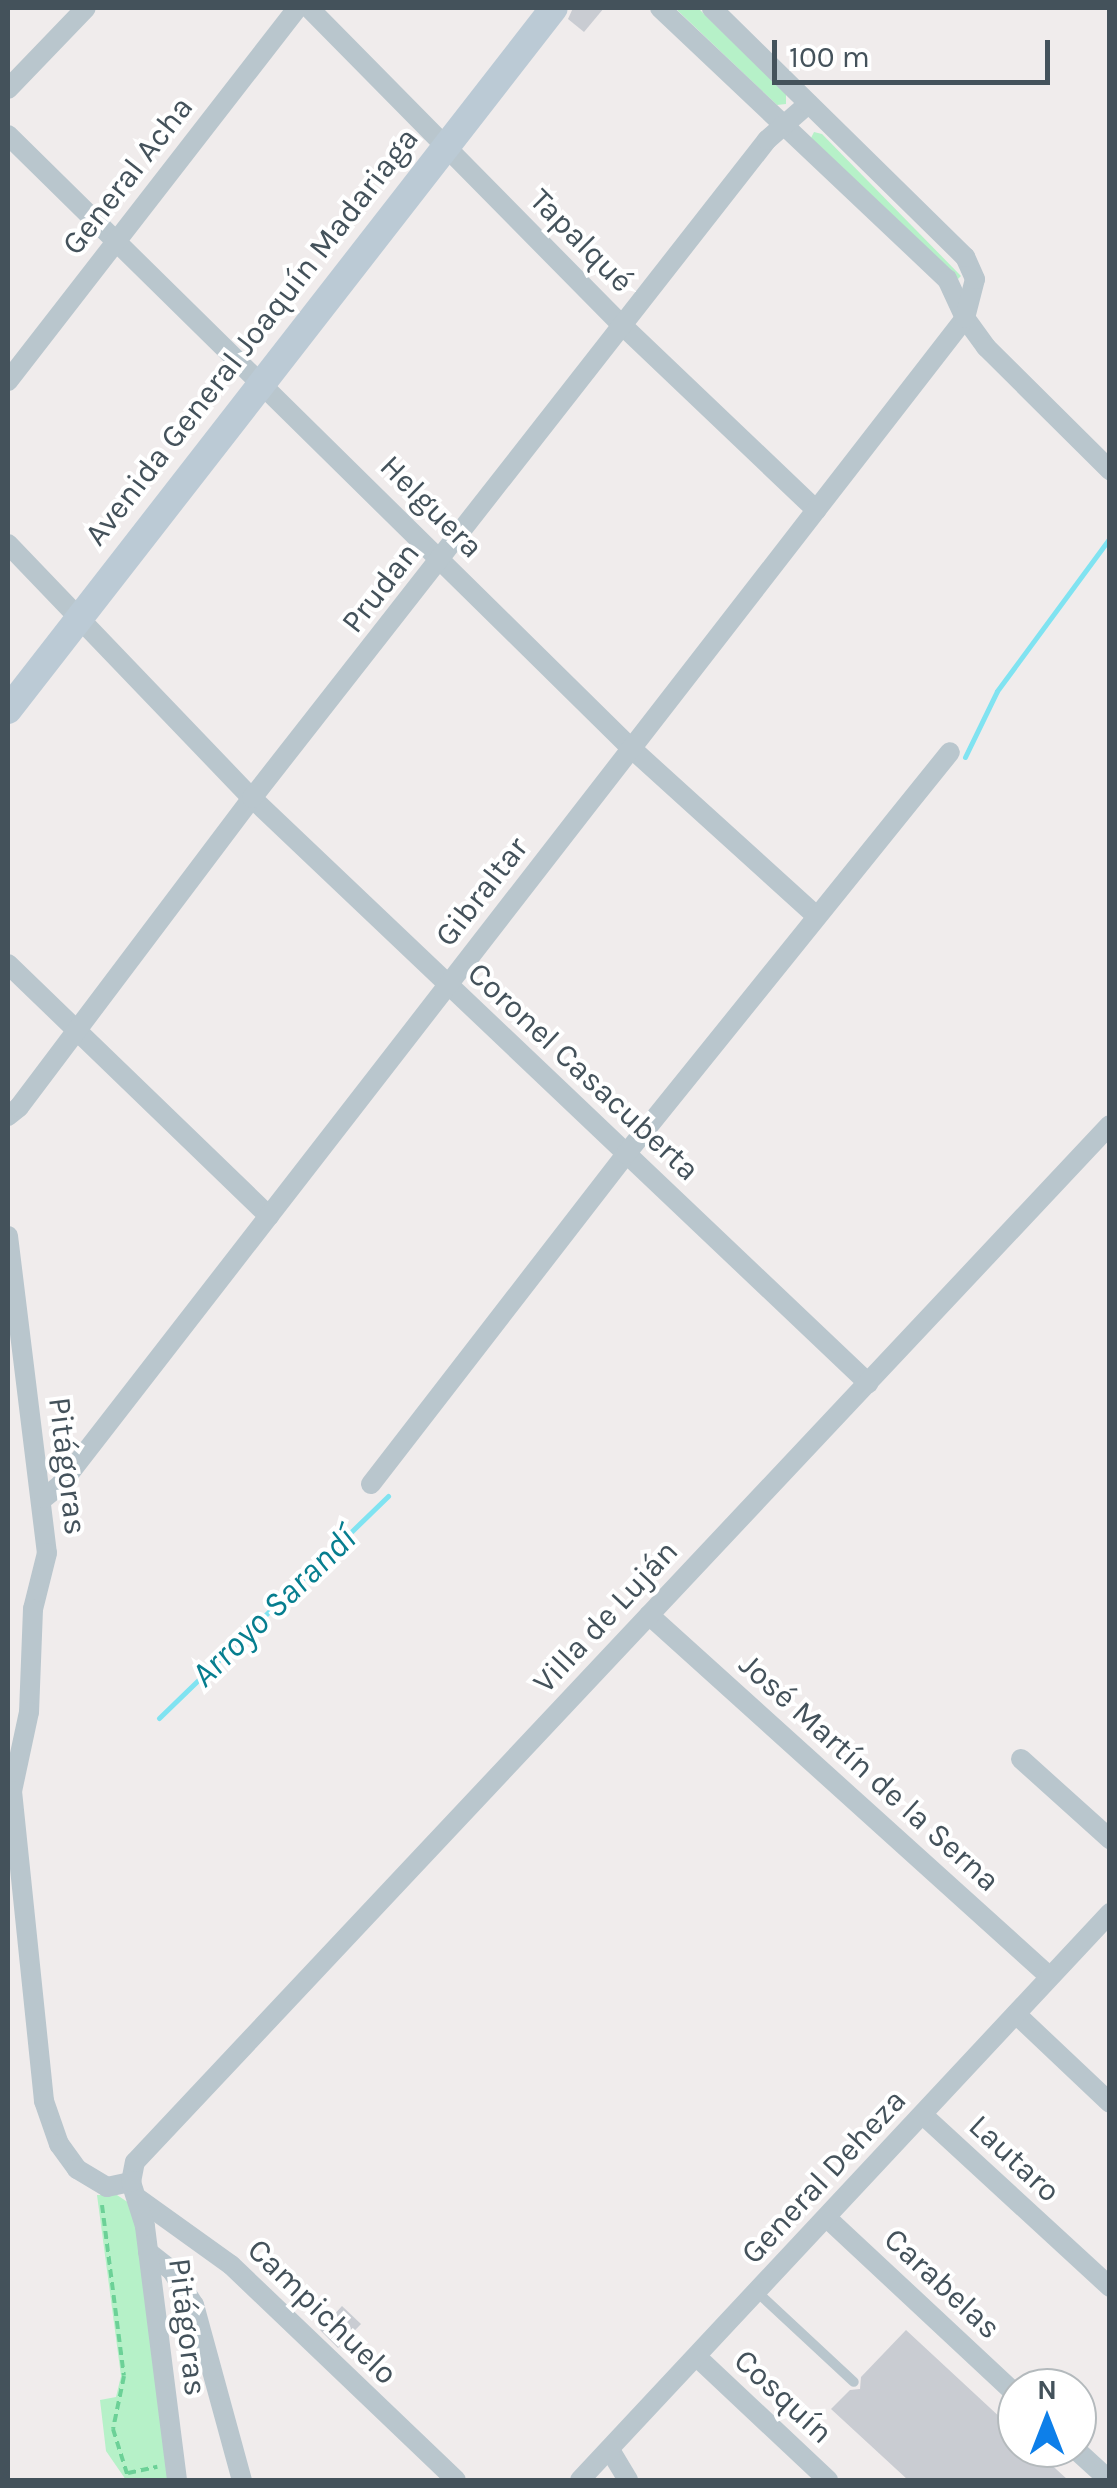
<!DOCTYPE html>
<html>
<head>
<meta charset="utf-8">
<style>
  body { margin:0 }
  #map { position:relative; width:1117px; height:2488px; overflow:hidden; background:#f0ecec; font-family:Karla,sans-serif }
  div>[style] { position:absolute }
  .green>* { inset:0; background:#b6f1c8 }
  .stream>* { height:5px; margin:-2.5px; padding:0 2.5px; transform-origin:2.5px; border-radius:2.5px; background:#80e3f1 }
  .building>* { inset:0; background:#c9ccd2 }
  .path>* { height:4px; margin-top:-2px; transform-origin:0; background:repeating-linear-gradient(90deg,#6cd197 0 8px,transparent 0 13px) }
  .lane>* { height:10px; margin:-5px; padding:0 5px; transform-origin:5px; border-radius:5px; background:#b9c6cd }
  .street>* { height:20px; margin:-10px; padding:0 10px; transform-origin:10px; border-radius:10px; background:#b9c6cd }
  .secondary>* { height:28px; margin:-14px; padding:0 14px; transform-origin:14px; border-radius:14px; background:#bbcad5 }
  span { translate:-50% -50%; white-space:nowrap; text-align:center; line-height:1.15; -webkit-text-stroke:8px #fff; paint-order:stroke }
  .street-label { font-size:32px; color:#44525b }
  .water-label { font-size:35px; color:#067e8f; font-style:italic }
  .frame { position:absolute; inset:0; border:10px solid #44525b; pointer-events:none }
  .north { position:absolute; left:997px; top:2368px; width:100px; height:100px; box-sizing:border-box; background:#fff; border:2px solid #b4babd; border-radius:50%; rotate:0deg; font-size:28px; font-weight:700; line-height:40px; text-align:center; color:#44525b }
  .north::after { content:''; display:block; margin:auto; width:35px; height:45px; background:#0d7fe9; clip-path:polygon(50% 0,100% 100%,50% 72%,0 100%) }
  .scale { position:absolute; left:772px; top:40px; width:278px; height:45px; box-sizing:border-box; border:5px solid #44525b; border-top:0; padding-left:12px; font-size:30px; line-height:35px; white-space:nowrap; color:#44525b; -webkit-text-stroke:8px #fff; paint-order:stroke }
</style>
</head>
<body>
<div id="map">
  <div class="green">
    <div style="clip-path:polygon(675px 8px,698px 8px,786px 94px,786px 104px,777px 105px)"></div>
    <div style="clip-path:polygon(814px 132px,822px 134px,961px 276px,958px 279px,811px 138px)"></div>
    <div style="clip-path:polygon(97px 2195px,117px 2195px,132px 2205px,136px 2215px,169px 2480px,126px 2480px,106px 2451px,100px 2400px,116px 2397px,121px 2376px)"></div>
  </div>
  <div class="stream">
    <div style="left:965px;top:757px;width:73px;rotate:-64.1deg"></div>
    <div style="left:997px;top:691px;width:190px;rotate:-53.6deg"></div>
    <div style="left:159px;top:1718px;width:319px;rotate:-44.1deg"></div>
  </div>
  <div class="building">
    <div style="clip-path:polygon(573px 8px,604px 8px,584px 32px,568px 19px)"></div>
    <div style="clip-path:polygon(342px 2306px,361px 2324px,338px 2348px,320px 2330px)"></div>
    <div style="clip-path:polygon(906px 2330px,1017px 2433px,1017px 2448px,1033px 2448px,1068px 2480px,908px 2480px,831px 2409px,850px 2390px,860px 2389px,861px 2377px)"></div>
  </div>
  <div class="path">
    <div style="left:102px;top:2205px;width:172px;rotate:82.7deg"></div>
    <div style="left:124px;top:2376px;width:54px;rotate:101.7deg"></div>
    <div style="left:113px;top:2429px;width:53px;rotate:72.6deg"></div>
    <div style="left:128px;top:2473px;width:30px;rotate:-12deg"></div>
  </div>
  <div class="lane">
    <div style="left:757px;top:2292px;width:132px;rotate:42.9deg"></div>
  </div>
  <div class="street">
    <div style="left:309px;top:8px;width:447px;rotate:45.4deg"></div>
    <div style="left:623px;top:326px;width:267px;rotate:43.6deg"></div>
    <div style="left:660px;top:8px;width:395px;rotate:43.4deg"></div>
    <div style="left:947px;top:279px;width:43px;rotate:65.2deg"></div>
    <div style="left:965px;top:318px;width:36px;rotate:54deg"></div>
    <div style="left:986px;top:347px;width:175px;rotate:44.8deg"></div>
    <div style="left:8px;top:89px;width:112px;rotate:-46.1deg"></div>
    <div style="left:8px;top:135px;width:874px;rotate:44.54deg"></div>
    <div style="left:631px;top:748px;width:250px;rotate:42.2deg"></div>
    <div style="left:8px;top:381px;width:472px;rotate:-52.2deg"></div>
    <div style="left:8px;top:544px;width:352px;rotate:46.2deg"></div>
    <div style="left:252px;top:798px;width:850px;rotate:43.52deg"></div>
    <div style="left:8px;top:964px;width:363px;rotate:44deg"></div>
    <div style="left:8px;top:1116px;width:14px;rotate:-39deg"></div>
    <div style="left:19px;top:1107px;width:387px;rotate:-53deg"></div>
    <div style="left:252px;top:798px;width:836px;rotate:-51.95deg"></div>
    <div style="left:767px;top:140px;width:55px;rotate:-41.3deg"></div>
    <div style="left:8px;top:1236px;width:319px;rotate:83deg"></div>
    <div style="left:47px;top:1553px;width:58px;rotate:104deg"></div>
    <div style="left:33px;top:1609px;width:103px;rotate:92.2deg"></div>
    <div style="left:29px;top:1712px;width:81px;rotate:102.1deg"></div>
    <div style="left:12px;top:1791px;width:312px;rotate:84.1deg"></div>
    <div style="left:44px;top:2101px;width:46px;rotate:70.8deg"></div>
    <div style="left:59px;top:2144px;width:31px;rotate:54deg"></div>
    <div style="left:77px;top:2169px;width:35px;rotate:31deg"></div>
    <div style="left:107px;top:2187px;width:25px;rotate:-12deg"></div>
    <div style="left:371px;top:1484px;width:417px;rotate:-52.3deg"></div>
    <div style="left:626px;top:1154px;width:516px;rotate:-51.13deg"></div>
    <div style="left:44px;top:1498px;width:22px;rotate:-39deg"></div>
    <div style="left:61px;top:1484px;width:1475px;rotate:-52.21deg"></div>
    <div style="left:965px;top:318px;width:40px;rotate:-75.6deg"></div>
    <div style="left:975px;top:279px;width:24px;rotate:-114deg"></div>
    <div style="left:965px;top:257px;width:355px;rotate:-135.5deg"></div>
    <div style="left:649px;top:1615px;width:539px;rotate:42.07deg"></div>
    <div style="left:1021px;top:1759px;width:120px;rotate:42deg"></div>
    <div style="left:1016px;top:2014px;width:129px;rotate:43.4deg"></div>
    <div style="left:923px;top:2115px;width:254px;rotate:42.6deg"></div>
    <div style="left:139px;top:2199px;width:113px;rotate:35.7deg"></div>
    <div style="left:231px;top:2265px;width:311px;rotate:43.7deg"></div>
    <div style="left:827px;top:2218px;width:260px;rotate:43deg"></div>
    <div style="left:148px;top:2252px;width:31px;rotate:38deg"></div>
    <div style="left:172px;top:2271px;width:40px;rotate:57.1deg"></div>
    <div style="left:194px;top:2305px;width:181px;rotate:74.7deg"></div>
    <div style="left:697px;top:2357px;width:180px;rotate:43.2deg"></div>
    <div style="left:1074px;top:2448px;width:47px;rotate:42.4deg"></div>
    <div style="left:610px;top:2450px;width:35px;rotate:59deg"></div>
    <div style="left:177px;top:2480px;width:256px;rotate:-97.2deg"></div>
    <div style="left:145px;top:2226px;width:46px;rotate:-107.7deg"></div>
    <div style="left:131px;top:2182px;width:20px;rotate:-79deg"></div>
    <div style="left:135px;top:2162px;width:1423px;rotate:-46.77deg"></div>
    <div style="left:580px;top:2480px;width:776px;rotate:-46.93deg"></div>
  </div>
  <div class="secondary">
    <div style="left:8px;top:710px;width:889px;rotate:-52.13deg"></div>
  </div>
  <div class="street-label">
    <span style="left:128px;top:176px;rotate:-52deg">General Acha</span>
    <span style="left:581px;top:241px;rotate:45deg">Tapalqué</span>
    <span style="left:252px;top:337px;rotate:-52deg">Avenida General Joaquín Madariaga</span>
    <span style="left:431px;top:507px;rotate:45deg">Helguera</span>
    <span style="left:381px;top:588px;rotate:-52deg">Prudan</span>
    <span style="left:482px;top:892px;rotate:-52deg">Gibraltar</span>
    <span style="left:583px;top:1072px;rotate:43deg">Coronel Casacuberta</span>
    <span style="left:67px;top:1466px;rotate:83deg">Pitágoras</span>
    <span style="left:606px;top:1617px;rotate:-47deg">Villa de Luján</span>
    <span style="left:869px;top:1773px;rotate:42deg">José Martín de la Serna</span>
    <span style="left:1014px;top:2159px;rotate:43deg">Lautaro</span>
    <span style="left:824px;top:2177px;rotate:-47deg">General Deheza</span>
    <span style="left:942px;top:2284px;rotate:43deg">Carabelas</span>
    <span style="left:322px;top:2312px;rotate:44deg">Campichuelo</span>
    <span style="left:187px;top:2327px;rotate:83deg">Pitágoras</span>
    <span style="left:783px;top:2397px;rotate:43deg">Cosquín</span>
  </div>
  <div class="water-label">
    <span style="left:274px;top:1607px;rotate:-44deg">Arroyo Sarandí</span>
  </div>
  <div class="frame"></div>
  <div class="north">N</div>
  <div class="scale">100 m</div>
</div>
</body>
</html>
